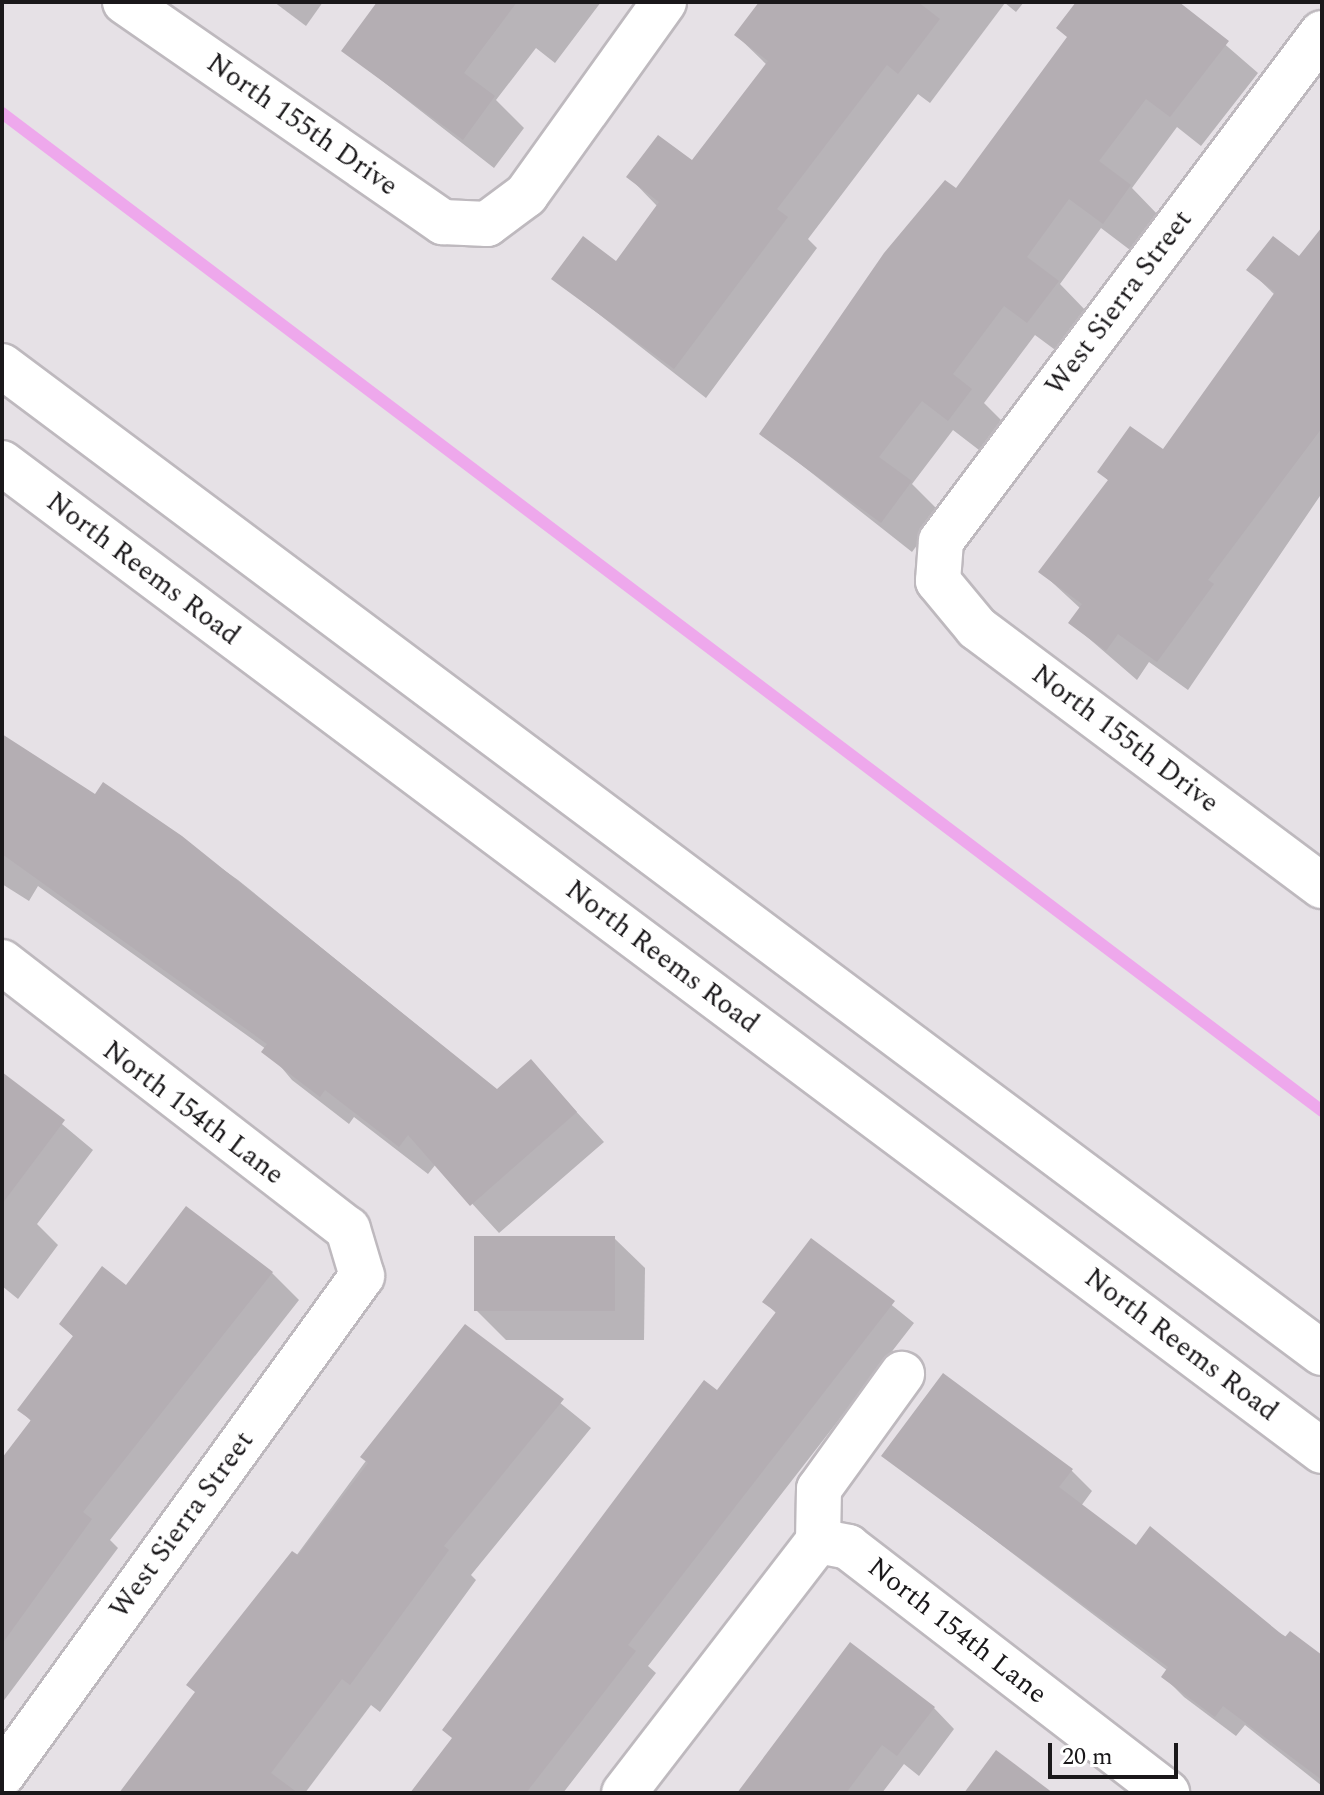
<!DOCTYPE html>
<html>
<head>
<meta charset="utf-8">
<style>
  body { margin:0 }
  #map { position:relative; width:1324px; height:1795px; overflow:hidden; background:#e6e1e6; font-family:Spectral,serif }
  div>[style] { position:absolute }
  .shadow>* { inset:0; background:#0003 }
  .stream>* { height:12px; margin:-6px; padding:0 6px; transform-origin:6px; border-radius:6px; background:#eea8ec }
  .building>* { inset:0; background:#b4aeb3 }
  .roads { filter:drop-shadow(2px 0 #beb9be) drop-shadow(-2px 0 #beb9be) drop-shadow(0 2px #beb9be) drop-shadow(0 -2px #beb9be) }
  .minor>* { height:44px; margin:-22px; padding:0 22px; transform-origin:22px; border-radius:22px; background:#fff }
  .major>* { height:44px; margin:-22px; padding:0 22px; transform-origin:22px; border-radius:22px; background:#fff }
  span { translate:-50% -50%; white-space:nowrap; text-align:center; line-height:1.15; -webkit-text-stroke:8px #fff; paint-order:stroke }
  .street-label { font-size:28px; color:#1a181a }
  .frame { position:absolute; inset:0; border:4px solid #1a181a; pointer-events:none }
  .scale { position:absolute; left:1048px; top:1743px; width:130px; height:36px; box-sizing:border-box; border:4px solid #1a181a; border-top:0; padding-left:10px; font-size:24px; line-height:28px; white-space:nowrap; color:#1a181a; -webkit-text-stroke:6px #fff; paint-order:stroke }
</style>
</head>
<body>
<div id="map">
  <div class="shadow">
    <div style="clip-path:polygon(274px 2px,323px 2px,306px 26px)"></div>
    <div style="clip-path:polygon(380px 2px,601px 2px,555px 63px,536px 48px,496px 100px,524px 128px,494px 168px,344px 51px)"></div>
    <div style="clip-path:polygon(763px 2px,1024px 2px,1016px 12px,1005px 3px,930px 103px,918px 94px,808px 239px,817px 248px,706px 398px,554px 279px,617px 264px,658px 207px,629px 177px,692px 162px,767px 65px,736px 35px)"></div>
    <div style="clip-path:polygon(1078px 2px,1176px 2px,1258px 73px,1201px 146px,1177px 127px,1132px 188px,1160px 217px,1134px 253px,1101px 228px,1060px 284px,1088px 313px,1058px 352px,1035px 335px,984px 403px,1001px 420px,979px 450px,953px 430px,912px 484px,941px 513px,912px 552px,761px 433px,957px 191px,1069px 38px)"></div>
    <div style="clip-path:polygon(1322px 231px,1322px 493px,1188px 690px,1149px 662px,1137px 680px,1071px 623px,1081px 609px,1041px 572px,1109px 481px,1100px 472px,1163px 452px,1275px 295px,1249px 270px,1300px 259px)"></div>
    <div style="clip-path:polygon(2px 737px,95px 796px,103px 785px,238px 880px,498px 1091px,531px 1062px,604px 1142px,499px 1233px,436px 1164px,428px 1174px,354px 1117px,349px 1124px,292px 1080px,266px 1049px,38px 886px,29px 901px,2px 884px)"></div>
    <div style="clip-path:polygon(2px 1074px,93px 1150px,37px 1224px,58px 1245px,18px 1299px,2px 1286px)"></div>
    <div style="clip-path:polygon(614px 1238px,645px 1268px,644px 1340px,506px 1340px,476px 1310px)"></div>
    <div style="clip-path:polygon(811px 1240px,914px 1323px,648px 1666px,656px 1673px,563px 1793px,413px 1793px,777px 1314px,765px 1302px)"></div>
    <div style="clip-path:polygon(272px 1273px,299px 1300px,110px 1540px,118px 1548px,2px 1703px,2px 1461px,32px 1422px,20px 1410px,75px 1338px,61px 1324px,127px 1287px)"></div>
    <div style="clip-path:polygon(465px 1326px,591px 1428px,471px 1575px,476px 1580px,380px 1712px,371px 1705px,305px 1793px,122px 1793px)"></div>
    <div style="clip-path:polygon(884px 1456px,1071px 1470px,1092px 1491px,1081px 1506px,1136px 1548px,1322px 1658px,1322px 1786px,1245px 1725px,1236px 1736px,1184px 1697px,1163px 1676px,1168px 1671px)"></div>
    <div style="clip-path:polygon(934px 1708px,954px 1729px,919px 1776px,904px 1764px,882px 1793px,743px 1793px)"></div>
  </div>
  <div class="stream">
    <div style="left:2px;top:113px;width:1655px;rotate:37.09deg"></div>
  </div>
  <div class="building">
    <div style="clip-path:polygon(377px 2px,517px 2px,464px 73px,495px 96px,463px 140px,341px 51px)"></div>
    <div style="clip-path:polygon(759px 2px,918px 2px,940px 19px,898px 74px,887px 65px,777px 209px,788px 217px,674px 369px,551px 279px,583px 236px,616px 261px,659px 202px,626px 177px,658px 135px,692px 160px,768px 61px,734px 35px)"></div>
    <div style="clip-path:polygon(1076px 2px,1179px 2px,1229px 41px,1170px 117px,1146px 99px,1099px 161px,1131px 185px,1103px 224px,1069px 199px,1027px 257px,1059px 281px,1027px 323px,1004px 306px,953px 374px,972px 389px,948px 421px,922px 401px,879px 457px,912px 481px,881px 523px,759px 434px,884px 253px,945px 180px,956px 188px,1067px 37px,1056px 28px)"></div>
    <div style="clip-path:polygon(1322px 227px,1322px 428px,1208px 580px,1214px 584px,1157px 662px,1118px 634px,1106px 651px,1068px 623px,1082px 604px,1038px 572px,1108px 480px,1097px 472px,1130px 426px,1163px 449px,1275px 292px,1246px 270px,1273px 236px,1299px 256px)"></div>
    <div style="clip-path:polygon(2px 734px,95px 794px,103px 782px,182px 836px,497px 1089px,531px 1059px,577px 1112px,470px 1206px,408px 1135px,399px 1147px,325px 1090px,320px 1097px,261px 1052px,267px 1044px,2px 854px)"></div>
    <div style="clip-path:polygon(2px 1072px,65px 1120px,2px 1204px)"></div>
    <div style="clip-path:polygon(186px 1206px,273px 1272px,83px 1512px,92px 1519px,2px 1644px,2px 1458px,31px 1420px,17px 1410px,73px 1336px,59px 1324px,102px 1266px,126px 1285px)"></div>
    <div style="clip-path:polygon(474px 1236px,615px 1236px,615px 1311px,474px 1311px)"></div>
    <div style="clip-path:polygon(811px 1238px,895px 1301px,628px 1645px,636px 1651px,526px 1793px,410px 1793px,452px 1738px,442px 1730px,704px 1380px,717px 1390px,776px 1312px,762px 1302px)"></div>
    <div style="clip-path:polygon(465px 1324px,564px 1399px,444px 1546px,449px 1550px,350px 1685px,342px 1679px,271px 1773px,298px 1793px,119px 1793px,195px 1692px,186px 1685px,292px 1551px,298px 1555px,368px 1463px,360px 1457px)"></div>
    <div style="clip-path:polygon(943px 1373px,1073px 1469px,1059px 1487px,1136px 1545px,1150px 1526px,1285px 1637px,1290px 1631px,1322px 1655px,1322px 1780px,1223px 1706px,1215px 1717px,1161px 1677px,1168px 1667px,881px 1456px)"></div>
    <div style="clip-path:polygon(850px 1642px,935px 1707px,897px 1756px,882px 1745px,846px 1793px,737px 1793px)"></div>
    <div style="clip-path:polygon(996px 1750px,1053px 1793px,964px 1793px)"></div>
  </div>
  <div class="roads">
    <div class="minor">
      <div style="left:125px;top:2px;width:387px;rotate:34.7deg"></div>
      <div style="left:443px;top:222px;width:44px;rotate:2.6deg"></div>
      <div style="left:487px;top:224px;width:49px;rotate:-36.6deg"></div>
      <div style="left:526px;top:195px;width:237px;rotate:-54.4deg"></div>
      <div style="left:1322px;top:33px;width:635px;rotate:126.87deg"></div>
      <div style="left:941px;top:541px;width:40px;rotate:94.3deg"></div>
      <div style="left:938px;top:581px;width:61px;rotate:50.3deg"></div>
      <div style="left:977px;top:628px;width:431px;rotate:36.8deg"></div>
      <div style="left:2px;top:962px;width:437px;rotate:37.7deg"></div>
      <div style="left:348px;top:1229px;width:49px;rotate:73.4deg"></div>
      <div style="left:362px;top:1276px;width:615px;rotate:125.81deg"></div>
      <div style="left:818px;top:1541px;width:31px;rotate:11deg"></div>
      <div style="left:848px;top:1547px;width:403px;rotate:37.6deg"></div>
      <div style="left:818px;top:1541px;width:52px;rotate:-88.9deg"></div>
      <div style="left:819px;top:1489px;width:142px;rotate:-54.2deg"></div>
      <div style="left:624px;top:1793px;width:318px;rotate:-52.4deg"></div>
    </div>
    <div class="major">
      <div style="left:2px;top:366px;width:1648px;rotate:36.79deg"></div>
      <div style="left:2px;top:463px;width:1649px;rotate:36.81deg"></div>
    </div>
  </div>
  <div class="street-label">
    <span style="left:302px;top:125px;rotate:35deg">North 155th Drive</span>
    <span style="left:1119px;top:303px;rotate:-53deg">West Sierra Street</span>
    <span style="left:143px;top:569px;rotate:37deg">North Reems Road</span>
    <span style="left:1125px;top:739px;rotate:37deg">North 155th Drive</span>
    <span style="left:662px;top:957px;rotate:37deg">North Reems Road</span>
    <span style="left:193px;top:1113px;rotate:37deg">North 154th Lane</span>
    <span style="left:1181px;top:1345px;rotate:37deg">North Reems Road</span>
    <span style="left:182px;top:1525px;rotate:-54deg">West Sierra Street</span>
    <span style="left:957px;top:1631px;rotate:38deg">North 154th Lane</span>
  </div>
  <div class="frame"></div>
  <div class="scale">20 m</div>
</div>
</body>
</html>
